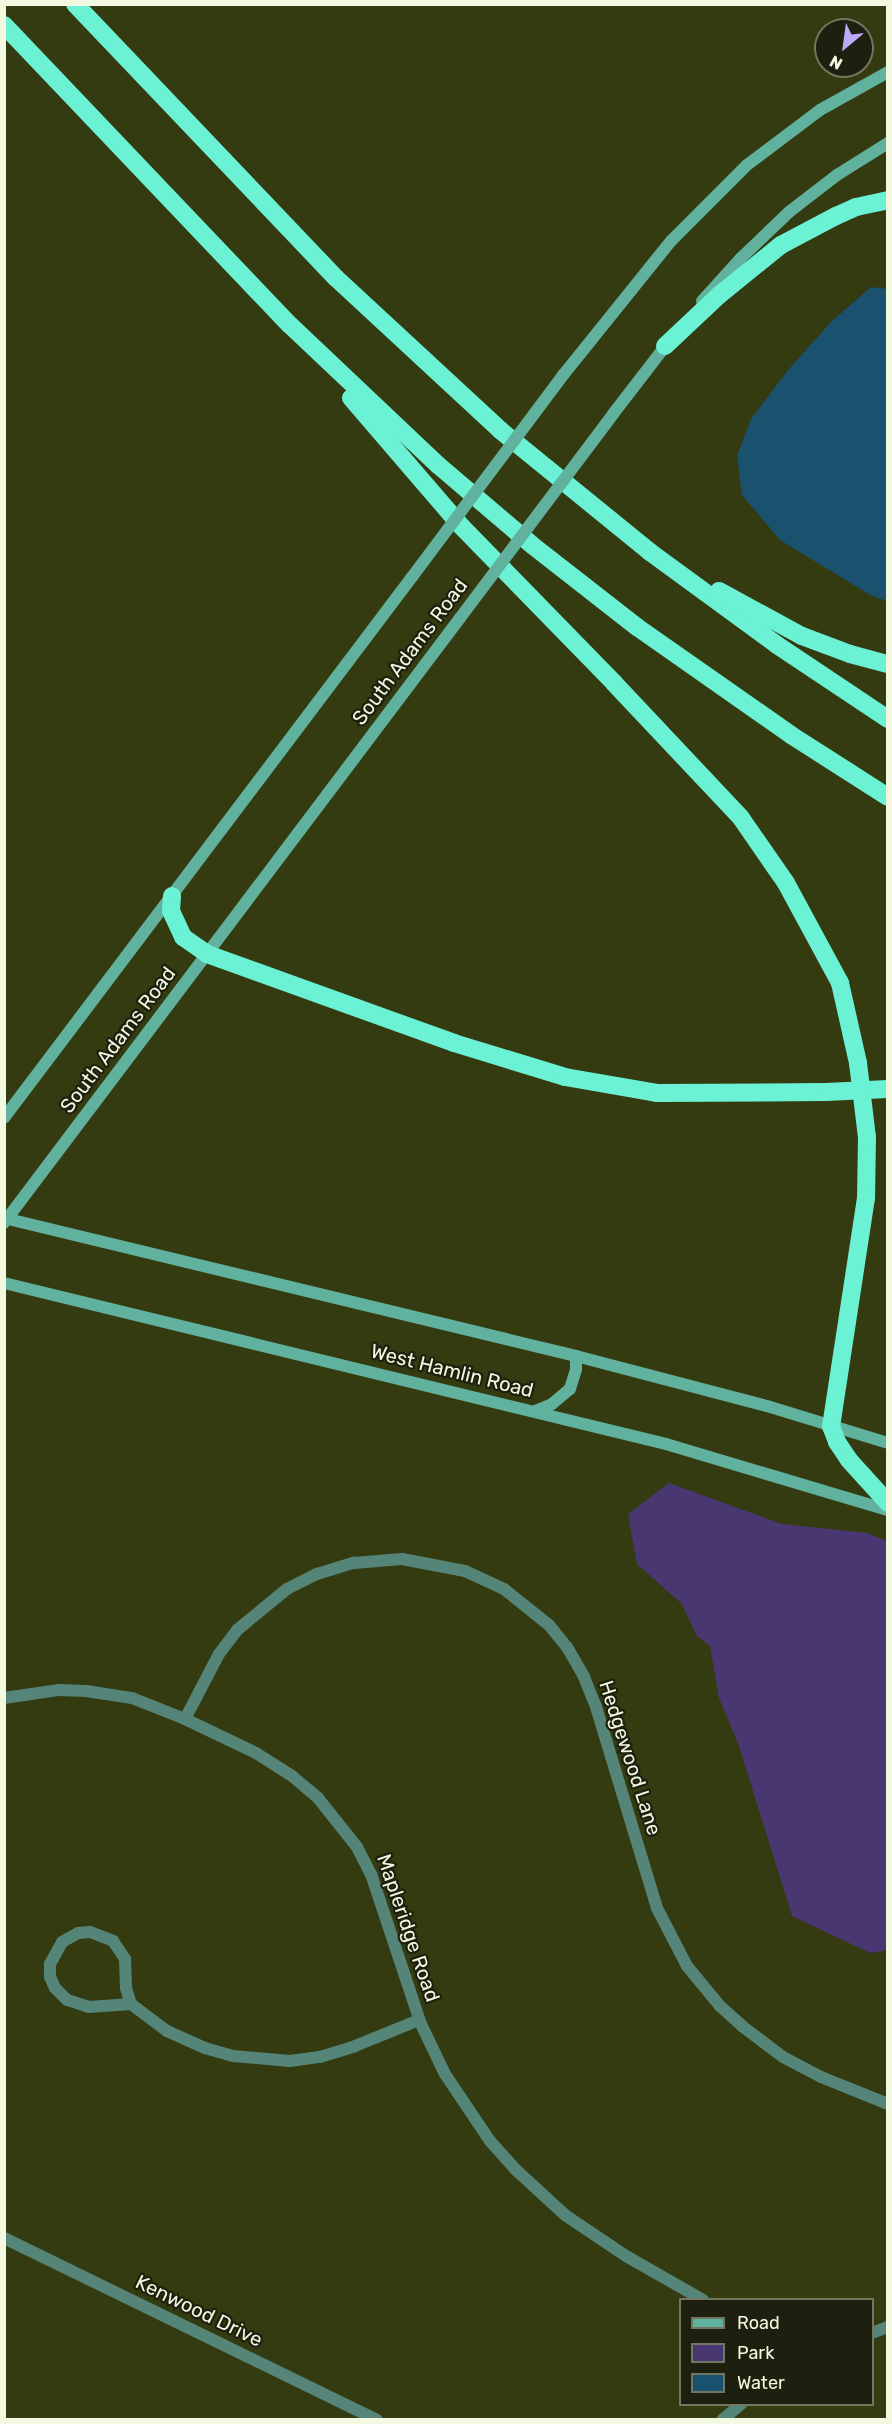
<!DOCTYPE html>
<html>
<head>
<meta charset="utf-8">
<style>
  body { margin:0 }
  #map { position:relative; width:892px; height:2424px; overflow:hidden; background:#353b10; font-family:Rubik,sans-serif }
  div>[style] { position:absolute }
  .green>* { inset:0; background:#493771 }
  .water>* { inset:0; background:#19516f }
  .minor>* { height:12px; margin:-6px; padding:0 6px; transform-origin:6px; border-radius:6px; background:#548578 }
  .secondary>* { height:12px; margin:-6px; padding:0 6px; transform-origin:6px; border-radius:6px; background:#60b19d }
  .motorway>* { height:18px; margin:-9px; padding:0 9px; transform-origin:9px; border-radius:9px; background:#6bf1d3 }
  .secondary-bridge>* { height:12px; margin:-6px; padding:0 6px; transform-origin:6px; border-radius:6px; background:#60b19d }
  .motorway-bridge>* { height:18px; margin:-9px; padding:0 9px; transform-origin:9px; border-radius:9px; background:#6bf1d3 }
  span { translate:-50% -50%; white-space:nowrap; text-align:center; line-height:1.15; -webkit-text-stroke:4.5px #1d200e; paint-order:stroke }
  .street-label { font-size:20px; color:#f3f8e0 }
  .frame { position:absolute; inset:0; border:6px solid #f3f8e0; pointer-events:none }
  .legend { position:absolute; left:679px; top:2298px; width:195px; height:108px; box-sizing:border-box; background:#1d200e; border:2px solid #737662; margin:0; padding:8px 10px; list-style:none; font-size:18px; color:#f3f8e0 }
  .legend li { display:flex; align-items:center; gap:12px; height:30px }
  .legend b { width:30px; border:2px solid #737662 }
  .north { position:absolute; left:814px; top:18px; width:60px; height:60px; box-sizing:border-box; background:#1d200e; border:2px solid #737662; border-radius:50%; rotate:209deg; font-size:16px; font-weight:700; line-height:24px; text-align:center; color:#f3f8e0 }
  .north::after { content:''; display:block; margin:auto; width:21px; height:27px; background:#bda9f5; clip-path:polygon(50% 0,100% 100%,50% 72%,0 100%) }
</style>
</head>
<body>
<div id="map">
  <div class="green">
    <div style="clip-path:polygon(669px 1483px,782px 1524px,867px 1533px,887px 1541px,887px 1950px,870px 1953px,792px 1916px,739px 1746px,719px 1698px,710px 1646px,696px 1635px,682px 1604px,637px 1564px,628px 1514px)"></div>
  </div>
  <div class="water">
    <div style="clip-path:polygon(871px 287px,887px 289px,887px 601px,872px 596px,780px 540px,742px 495px,737px 456px,751px 419px,788px 370px,831px 322px)"></div>
  </div>
  <div class="minor">
    <div style="left:4px;top:1698px;width:56px;rotate:-8.3deg"></div>
    <div style="left:59px;top:1690px;width:27px;rotate:2deg"></div>
    <div style="left:86px;top:1691px;width:47px;rotate:8.7deg"></div>
    <div style="left:132px;top:1698px;width:57px;rotate:21.6deg"></div>
    <div style="left:185px;top:1719px;width:79px;rotate:25.6deg"></div>
    <div style="left:256px;top:1753px;width:43px;rotate:32.6deg"></div>
    <div style="left:292px;top:1776px;width:34px;rotate:40deg"></div>
    <div style="left:318px;top:1798px;width:63px;rotate:51.5deg"></div>
    <div style="left:357px;top:1847px;width:30px;rotate:63deg"></div>
    <div style="left:371px;top:1874px;width:158px;rotate:71.6deg"></div>
    <div style="left:421px;top:2024px;width:55px;rotate:64.4deg"></div>
    <div style="left:445px;top:2074px;width:81px;rotate:56.1deg"></div>
    <div style="left:490px;top:2141px;width:38px;rotate:48deg"></div>
    <div style="left:515px;top:2169px;width:68px;rotate:42.6deg"></div>
    <div style="left:565px;top:2215px;width:73px;rotate:33.9deg"></div>
    <div style="left:626px;top:2256px;width:89px;rotate:29.7deg"></div>
    <div style="left:185px;top:1719px;width:73px;rotate:-62.4deg"></div>
    <div style="left:219px;top:1654px;width:30px;rotate:-53deg"></div>
    <div style="left:237px;top:1630px;width:65px;rotate:-39.4deg"></div>
    <div style="left:287px;top:1589px;width:34px;rotate:-27deg"></div>
    <div style="left:317px;top:1574px;width:39px;rotate:-17deg"></div>
    <div style="left:354px;top:1563px;width:48px;rotate:-4.8deg"></div>
    <div style="left:402px;top:1559px;width:64px;rotate:10.8deg"></div>
    <div style="left:465px;top:1571px;width:43px;rotate:24.8deg"></div>
    <div style="left:504px;top:1589px;width:58px;rotate:38.7deg"></div>
    <div style="left:549px;top:1625px;width:28px;rotate:51deg"></div>
    <div style="left:567px;top:1647px;width:34px;rotate:60deg"></div>
    <div style="left:584px;top:1677px;width:32px;rotate:68deg"></div>
    <div style="left:596px;top:1707px;width:210px;rotate:73.1deg"></div>
    <div style="left:657px;top:1908px;width:65px;rotate:62.7deg"></div>
    <div style="left:687px;top:1966px;width:52px;rotate:50.5deg"></div>
    <div style="left:720px;top:2006px;width:30px;rotate:42deg"></div>
    <div style="left:742px;top:2026px;width:51px;rotate:37.1deg"></div>
    <div style="left:783px;top:2057px;width:43px;rotate:27.8deg"></div>
    <div style="left:821px;top:2077px;width:72px;rotate:21.9deg"></div>
    <div style="left:131px;top:2004px;width:42px;rotate:175.9deg"></div>
    <div style="left:89px;top:2007px;width:23px;rotate:-162deg"></div>
    <div style="left:67px;top:2000px;width:17px;rotate:-135deg"></div>
    <div style="left:55px;top:1988px;width:12px;rotate:-114deg"></div>
    <div style="left:50px;top:1977px;width:13px;rotate:-90deg"></div>
    <div style="left:50px;top:1964px;width:25px;rotate:-61deg"></div>
    <div style="left:62px;top:1942px;width:18px;rotate:-29deg"></div>
    <div style="left:78px;top:1933px;width:12px;rotate:-5deg"></div>
    <div style="left:90px;top:1932px;width:25px;rotate:21deg"></div>
    <div style="left:113px;top:1941px;width:22px;rotate:56deg"></div>
    <div style="left:125px;top:1959px;width:29px;rotate:88deg"></div>
    <div style="left:126px;top:1988px;width:17px;rotate:73deg"></div>
    <div style="left:131px;top:2004px;width:45px;rotate:36.9deg"></div>
    <div style="left:167px;top:2031px;width:42px;rotate:24.1deg"></div>
    <div style="left:205px;top:2048px;width:29px;rotate:16deg"></div>
    <div style="left:233px;top:2056px;width:57px;rotate:5deg"></div>
    <div style="left:290px;top:2061px;width:30px;rotate:-8deg"></div>
    <div style="left:320px;top:2057px;width:37px;rotate:-17deg"></div>
    <div style="left:355px;top:2046px;width:69px;rotate:-22.1deg"></div>
    <div style="left:4px;top:2238px;width:415px;rotate:26deg"></div>
    <div style="left:872px;top:2333px;width:17px;rotate:-21deg"></div>
    <div style="left:722px;top:2420px;width:25px;rotate:-40deg"></div>
  </div>
  <div class="secondary">
    <div style="left:702px;top:301px;width:58px;rotate:-47.8deg"></div>
    <div style="left:741px;top:258px;width:66px;rotate:-43.8deg"></div>
    <div style="left:789px;top:212px;width:61px;rotate:-37.6deg"></div>
    <div style="left:837px;top:175px;width:60px;rotate:-32.1deg"></div>
    <div style="left:564px;top:374px;width:171px;rotate:-51.2deg"></div>
    <div style="left:671px;top:241px;width:107px;rotate:-45deg"></div>
    <div style="left:747px;top:165px;width:91px;rotate:-37deg"></div>
    <div style="left:820px;top:110px;width:78px;rotate:-29.2deg"></div>
    <div style="left:613px;top:414px;width:93px;rotate:-52.4deg"></div>
    <div style="left:4px;top:1118px;width:678px;rotate:-52.98deg"></div>
    <div style="left:4px;top:1218px;width:588px;rotate:13.56deg"></div>
    <div style="left:576px;top:1356px;width:197px;rotate:14.7deg"></div>
    <div style="left:767px;top:1406px;width:127px;rotate:17deg"></div>
    <div style="left:4px;top:1223px;width:758px;rotate:-52.99deg"></div>
    <div style="left:4px;top:1283px;width:681px;rotate:13.67deg"></div>
    <div style="left:666px;top:1444px;width:232px;rotate:16.6deg"></div>
    <div style="left:535px;top:1411px;width:18px;rotate:-22deg"></div>
    <div style="left:552px;top:1404px;width:23px;rotate:-40deg"></div>
    <div style="left:570px;top:1389px;width:21px;rotate:-73deg"></div>
    <div style="left:576px;top:1369px;width:13px;rotate:-90deg"></div>
  </div>
  <div class="motorway">
    <div style="left:75px;top:4px;width:378px;rotate:46.4deg"></div>
    <div style="left:336px;top:278px;width:224px;rotate:42.8deg"></div>
    <div style="left:500px;top:430px;width:193px;rotate:39.1deg"></div>
    <div style="left:650px;top:552px;width:157px;rotate:36.2deg"></div>
    <div style="left:777px;top:645px;width:133px;rotate:33.7deg"></div>
    <div style="left:4px;top:25px;width:414px;rotate:46.4deg"></div>
    <div style="left:290px;top:325px;width:204px;rotate:43.4deg"></div>
    <div style="left:438px;top:465px;width:123px;rotate:40.4deg"></div>
    <div style="left:532px;top:545px;width:133px;rotate:38deg"></div>
    <div style="left:637px;top:627px;width:188px;rotate:35deg"></div>
    <div style="left:791px;top:735px;width:115px;rotate:32.6deg"></div>
    <div style="left:665px;top:346px;width:73px;rotate:-43.3deg"></div>
    <div style="left:718px;top:296px;width:81px;rotate:-39deg"></div>
    <div style="left:781px;top:245px;width:62px;rotate:-27.8deg"></div>
    <div style="left:836px;top:216px;width:22px;rotate:-24deg"></div>
    <div style="left:856px;top:207px;width:33px;rotate:-12deg"></div>
    <div style="left:351px;top:398px;width:170px;rotate:49.3deg"></div>
    <div style="left:462px;top:527px;width:218px;rotate:45.7deg"></div>
    <div style="left:614px;top:683px;width:185px;rotate:46.7deg"></div>
    <div style="left:741px;top:818px;width:79px;rotate:55.3deg"></div>
    <div style="left:786px;top:883px;width:114px;rotate:61.6deg"></div>
    <div style="left:840px;top:983px;width:82px;rotate:77.3deg"></div>
    <div style="left:719px;top:591px;width:94px;rotate:28.5deg"></div>
    <div style="left:802px;top:636px;width:51px;rotate:20.6deg"></div>
    <div style="left:850px;top:654px;width:39px;rotate:15deg"></div>
    <div style="left:172px;top:896px;width:15px;rotate:94deg"></div>
    <div style="left:171px;top:911px;width:29px;rotate:65deg"></div>
    <div style="left:183px;top:937px;width:29px;rotate:35deg"></div>
    <div style="left:207px;top:954px;width:263px;rotate:19.8deg"></div>
    <div style="left:454px;top:1043px;width:116px;rotate:17deg"></div>
    <div style="left:565px;top:1077px;width:93px;rotate:9.9deg"></div>
    <div style="left:657px;top:1093px;width:169px;rotate:-0.3deg"></div>
    <div style="left:826px;top:1092px;width:62px;rotate:-2.8deg"></div>
    <div style="left:867px;top:1137px;width:61px;rotate:90.9deg"></div>
    <div style="left:866px;top:1198px;width:231px;rotate:98.7deg"></div>
    <div style="left:831px;top:1426px;width:17px;rotate:69deg"></div>
    <div style="left:837px;top:1442px;width:22px;rotate:56deg"></div>
    <div style="left:849px;top:1460px;width:58px;rotate:47.8deg"></div>
  </div>
  <div class="secondary-bridge">
    <div style="left:412px;top:577px;width:254px;rotate:-53.2deg"></div>
    <div style="left:460px;top:618px;width:255px;rotate:-53.1deg"></div>
  </div>
  <div class="motorway-bridge">
    <div style="left:858px;top:1063px;width:75px;rotate:83.1deg"></div>
  </div>
  <div class="street-label">
    <span style="left:410px;top:652px;rotate:-53deg">South Adams Road</span>
    <span style="left:118px;top:1040px;rotate:-53deg">South Adams Road</span>
    <span style="left:452px;top:1371px;rotate:14deg">West Hamlin Road</span>
    <span style="left:630px;top:1758px;rotate:72deg">Hedgewood Lane</span>
    <span style="left:408px;top:1928px;rotate:71deg">Mapleridge Road</span>
    <span style="left:199px;top:2311px;rotate:26deg">Kenwood Drive</span>
  </div>
  <div class="frame"></div>
  <ul class="legend">
  <li><b style="height:8px;background:#60b19d"></b>Road</li>
  <li><b style="height:16px;background:#493771"></b>Park</li>
  <li><b style="height:16px;background:#19516f"></b>Water</li>
  </ul>
  <div class="north">N</div>
</div>
</body>
</html>
